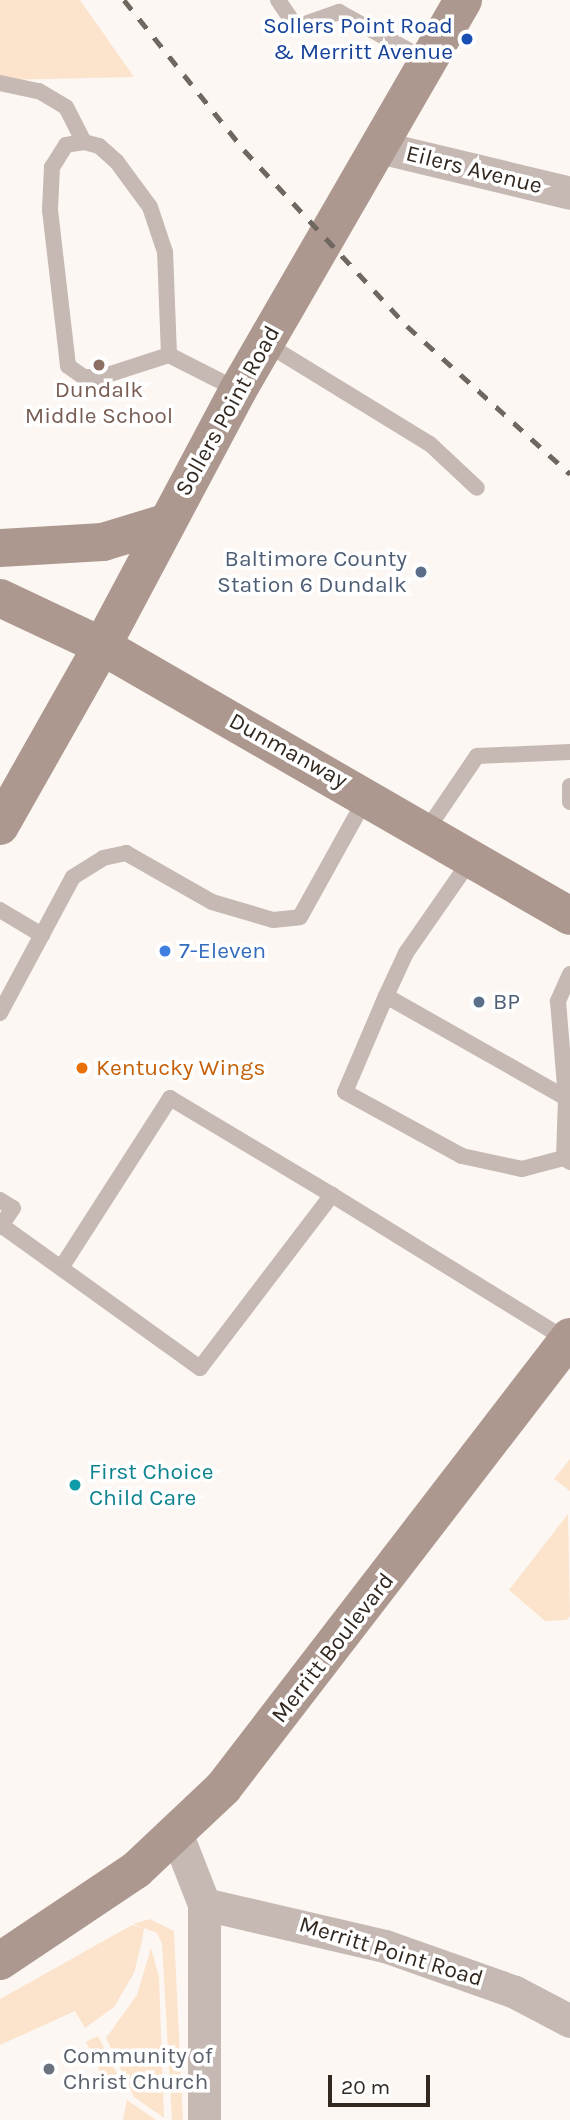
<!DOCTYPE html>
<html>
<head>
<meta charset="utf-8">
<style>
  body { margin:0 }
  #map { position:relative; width:570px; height:2120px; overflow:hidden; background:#fcf7f3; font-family:Karla,sans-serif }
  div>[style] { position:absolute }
  .green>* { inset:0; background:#fce3cc }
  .lane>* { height:16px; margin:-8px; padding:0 8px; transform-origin:8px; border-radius:8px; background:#c6b8b2 }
  .street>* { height:33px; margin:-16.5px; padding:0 16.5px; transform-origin:16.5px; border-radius:16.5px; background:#c6b8b2 }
  .secondary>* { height:38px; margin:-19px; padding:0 19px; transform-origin:19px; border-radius:19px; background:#ad9890 }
  .rail>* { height:5px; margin-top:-2.5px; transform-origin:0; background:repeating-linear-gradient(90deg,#6e665f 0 12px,transparent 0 24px) }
  .dots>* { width:19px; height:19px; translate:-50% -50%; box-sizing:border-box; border:4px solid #fff; border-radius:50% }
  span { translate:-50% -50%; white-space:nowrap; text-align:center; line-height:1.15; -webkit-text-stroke:7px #fff; paint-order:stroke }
  .transit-label { font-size:23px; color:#164399 }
  .right { translate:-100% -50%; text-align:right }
  .street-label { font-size:23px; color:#322820 }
  .education-label { font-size:23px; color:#785e54 }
  .service-label { font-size:23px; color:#4e5e75 }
  .left { translate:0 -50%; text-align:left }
  .shop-label { font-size:23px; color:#366cbe }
  .food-label { font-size:23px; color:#c56008 }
  .culture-label { font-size:23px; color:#0d838f }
  .worship-label { font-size:23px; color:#5b616d }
  .scale { position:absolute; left:328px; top:2075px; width:102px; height:32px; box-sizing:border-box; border:4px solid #322820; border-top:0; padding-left:9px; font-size:21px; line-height:24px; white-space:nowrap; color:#322820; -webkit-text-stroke:5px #fff; paint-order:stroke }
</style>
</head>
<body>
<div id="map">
  <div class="green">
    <div style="clip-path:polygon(0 0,80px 0,134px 77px,0 80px)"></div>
    <div style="clip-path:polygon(570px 1459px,570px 1491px,554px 1479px)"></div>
    <div style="clip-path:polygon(568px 1514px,570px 1616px,567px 1620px,545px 1621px,509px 1590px)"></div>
    <div style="clip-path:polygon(150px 1919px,174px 1931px,183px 2120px,172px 2120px,162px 1944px,157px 1933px,133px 1924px)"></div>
    <div style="clip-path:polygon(132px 1925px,144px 1928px,142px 1941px,134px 1973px,114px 2007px,85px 2028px,75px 2011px,0 2045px,0 1999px)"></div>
    <div style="clip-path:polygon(151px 1948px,159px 1977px,164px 2118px,134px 2097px,106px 2038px,137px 1995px)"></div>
    <div style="clip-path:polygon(98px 2036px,119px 2078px,106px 2085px,86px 2042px)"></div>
    <div style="clip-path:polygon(127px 2100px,156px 2120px,123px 2120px)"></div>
  </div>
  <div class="lane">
    <div style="left:278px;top:0;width:32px;rotate:56deg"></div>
    <div style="left:296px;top:27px;width:46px;rotate:-19.2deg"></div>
    <div style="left:339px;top:12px;width:102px;rotate:28.8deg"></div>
    <div style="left:0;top:83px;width:40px;rotate:12deg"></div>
    <div style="left:39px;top:91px;width:31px;rotate:31deg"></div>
    <div style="left:66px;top:107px;width:39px;rotate:63deg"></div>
    <div style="left:265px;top:343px;width:193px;rotate:31.5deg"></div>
    <div style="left:430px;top:444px;width:64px;rotate:43.1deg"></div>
    <div style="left:169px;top:355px;width:103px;rotate:-92.2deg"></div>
    <div style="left:165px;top:252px;width:47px;rotate:-108.4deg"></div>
    <div style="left:150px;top:207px;width:56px;rotate:-126.3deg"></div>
    <div style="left:117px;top:162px;width:24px;rotate:-138deg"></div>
    <div style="left:99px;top:146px;width:16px;rotate:-165deg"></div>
    <div style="left:84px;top:142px;width:18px;rotate:171deg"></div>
    <div style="left:66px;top:145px;width:26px;rotate:122deg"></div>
    <div style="left:52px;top:167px;width:43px;rotate:92.7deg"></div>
    <div style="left:50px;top:210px;width:157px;rotate:83.4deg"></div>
    <div style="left:68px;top:366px;width:19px;rotate:35deg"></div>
    <div style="left:84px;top:377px;width:17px"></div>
    <div style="left:101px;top:377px;width:71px;rotate:-17.9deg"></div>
    <div style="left:169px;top:355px;width:77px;rotate:26.9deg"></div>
    <div style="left:570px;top:786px;width:16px;rotate:90deg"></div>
    <div style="left:426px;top:831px;width:91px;rotate:-55.8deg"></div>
    <div style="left:477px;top:756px;width:93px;rotate:-2.5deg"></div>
    <div style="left:472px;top:858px;width:116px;rotate:124.8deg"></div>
    <div style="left:406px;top:953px;width:47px;rotate:114.9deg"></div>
    <div style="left:386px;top:996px;width:207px;rotate:29.5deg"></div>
    <div style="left:0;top:910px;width:49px;rotate:30.8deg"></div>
    <div style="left:570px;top:974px;width:30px;rotate:114deg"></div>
    <div style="left:558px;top:1001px;width:97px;rotate:85.3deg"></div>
    <div style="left:566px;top:1098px;width:60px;rotate:91.9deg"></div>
    <div style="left:564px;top:1158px;width:7px;rotate:34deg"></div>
    <div style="left:386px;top:996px;width:104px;rotate:113.1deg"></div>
    <div style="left:345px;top:1092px;width:133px;rotate:28.7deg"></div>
    <div style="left:462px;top:1156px;width:61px;rotate:12.2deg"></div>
    <div style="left:522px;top:1169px;width:43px;rotate:-14.7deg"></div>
    <div style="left:0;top:1013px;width:154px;rotate:-61.8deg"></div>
    <div style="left:73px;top:877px;width:36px;rotate:-32deg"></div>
    <div style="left:103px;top:858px;width:24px;rotate:-12deg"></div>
    <div style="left:126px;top:853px;width:99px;rotate:29.7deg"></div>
    <div style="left:212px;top:902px;width:64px;rotate:16.4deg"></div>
    <div style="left:273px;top:920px;width:27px;rotate:-6deg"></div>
    <div style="left:300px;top:917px;width:136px;rotate:-61deg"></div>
    <div style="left:0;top:1200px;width:15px;rotate:32deg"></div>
    <div style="left:13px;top:1208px;width:23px;rotate:124deg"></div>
    <div style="left:1px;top:1225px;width:245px;rotate:35.7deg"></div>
    <div style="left:200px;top:1368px;width:218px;rotate:-52.7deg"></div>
    <div style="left:332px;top:1195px;width:276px;rotate:31.7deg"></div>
    <div style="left:61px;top:1268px;width:202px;rotate:-57.3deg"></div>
    <div style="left:170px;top:1098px;width:189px;rotate:30.9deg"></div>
  </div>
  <div class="street">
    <div style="left:379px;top:147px;width:196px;rotate:13.5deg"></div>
    <div style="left:177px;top:1835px;width:74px;rotate:68.6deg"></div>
    <div style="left:204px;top:1904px;width:216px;rotate:90deg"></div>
    <div style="left:204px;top:1904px;width:186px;rotate:13.1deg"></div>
    <div style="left:385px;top:1946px;width:138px;rotate:19.5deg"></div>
    <div style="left:515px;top:1992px;width:62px;rotate:27.8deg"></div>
  </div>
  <div class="secondary">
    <div style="left:0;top:548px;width:103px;rotate:-3.3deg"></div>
    <div style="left:103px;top:542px;width:65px;rotate:-17deg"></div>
    <div style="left:0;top:598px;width:113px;rotate:25.2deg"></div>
    <div style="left:102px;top:646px;width:540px;rotate:29.98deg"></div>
    <div style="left:0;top:826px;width:207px;rotate:-60.5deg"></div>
    <div style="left:102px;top:646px;width:290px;rotate:-62deg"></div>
    <div style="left:238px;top:390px;width:450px;rotate:-60deg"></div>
    <div style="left:0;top:1961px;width:164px;rotate:-33.8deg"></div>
    <div style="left:136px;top:1870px;width:120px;rotate:-43.3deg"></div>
    <div style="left:223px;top:1788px;width:569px;rotate:-52.43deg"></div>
  </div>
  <div class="rail">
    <div style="left:124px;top:0;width:192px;rotate:51.3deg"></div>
    <div style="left:244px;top:150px;width:240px;rotate:47.2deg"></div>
    <div style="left:407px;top:326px;width:220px;rotate:42.2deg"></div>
  </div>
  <div class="dots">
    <div style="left:467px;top:39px;background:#1a4fb4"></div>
    <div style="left:99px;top:365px;background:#8d6e63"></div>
    <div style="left:421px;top:572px;background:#5c6f8a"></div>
    <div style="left:165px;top:951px;background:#3f7fe0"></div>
    <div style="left:479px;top:1002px;background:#5c6f8a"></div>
    <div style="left:82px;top:1068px;background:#e8710a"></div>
    <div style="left:75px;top:1485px;background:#0f9aa8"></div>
    <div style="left:49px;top:2069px;background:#6b7280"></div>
  </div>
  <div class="transit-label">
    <span class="right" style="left:453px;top:39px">Sollers Point Road<br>&amp; Merritt Avenue</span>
  </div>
  <div class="street-label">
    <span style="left:474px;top:170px;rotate:14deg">Eilers Avenue</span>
    <span style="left:228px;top:411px;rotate:-61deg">Sollers Point Road</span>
    <span style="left:288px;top:751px;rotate:29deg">Dunmanway</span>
    <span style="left:333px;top:1648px;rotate:-52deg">Merritt Boulevard</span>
    <span style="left:391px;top:1952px;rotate:17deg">Merritt Point Road</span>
  </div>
  <div class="education-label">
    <span style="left:99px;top:403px">Dundalk<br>Middle School</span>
  </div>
  <div class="service-label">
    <span class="right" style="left:407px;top:572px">Baltimore County<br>Station 6 Dundalk</span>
    <span class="left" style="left:493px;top:1002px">BP</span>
  </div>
  <div class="shop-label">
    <span class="left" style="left:179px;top:951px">7-Eleven</span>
  </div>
  <div class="food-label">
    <span class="left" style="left:96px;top:1068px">Kentucky Wings</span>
  </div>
  <div class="culture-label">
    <span class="left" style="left:89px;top:1485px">First Choice<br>Child Care</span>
  </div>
  <div class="worship-label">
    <span class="left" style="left:63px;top:2069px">Community of<br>Christ Church</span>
  </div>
  <div class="scale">20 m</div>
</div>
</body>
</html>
